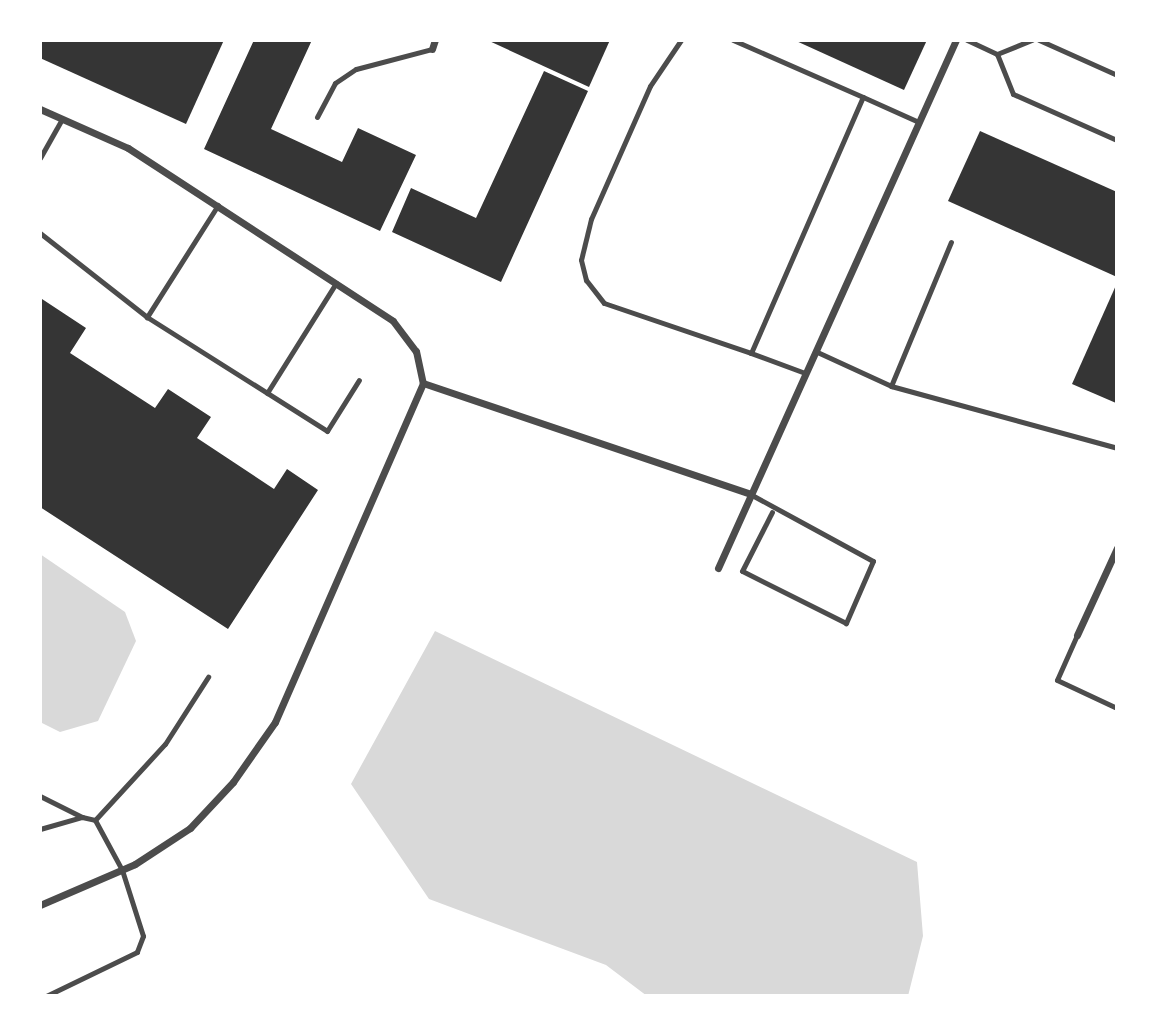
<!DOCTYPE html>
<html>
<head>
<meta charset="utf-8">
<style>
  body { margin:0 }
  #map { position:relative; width:1157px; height:1036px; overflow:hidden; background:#fff; font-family:Arial,sans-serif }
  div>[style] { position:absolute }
  .water>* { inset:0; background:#d9d9d9 }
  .building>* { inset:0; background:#353535 }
  .service>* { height:5px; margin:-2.5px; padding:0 2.5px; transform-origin:2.5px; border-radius:2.5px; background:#4c4c4c }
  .minor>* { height:7px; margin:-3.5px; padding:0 3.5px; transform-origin:3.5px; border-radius:3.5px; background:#4c4c4c }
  span { translate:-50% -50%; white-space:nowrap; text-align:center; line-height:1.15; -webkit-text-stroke:6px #fff; paint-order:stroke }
  .frame { position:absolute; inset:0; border:42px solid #fff; pointer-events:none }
</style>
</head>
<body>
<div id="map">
  <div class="water">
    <div style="clip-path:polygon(40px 554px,125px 612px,136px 641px,98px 721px,60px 732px,40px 722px)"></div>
    <div style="clip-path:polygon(435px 631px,917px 862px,923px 936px,908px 996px,647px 996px,606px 965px,429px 899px,351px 784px)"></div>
  </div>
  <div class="building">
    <div style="clip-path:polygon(40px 40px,224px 40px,186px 124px,40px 58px)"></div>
    <div style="clip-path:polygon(254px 40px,312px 40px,271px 129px,342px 162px,358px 128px,416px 155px,380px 231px,204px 149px)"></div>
    <div style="clip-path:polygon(487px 40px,610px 40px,589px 87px)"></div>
    <div style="clip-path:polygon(794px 40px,927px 40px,904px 90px)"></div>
    <div style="clip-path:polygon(544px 71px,588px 91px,501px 282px,392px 232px,411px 188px,476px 218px)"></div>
    <div style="clip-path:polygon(980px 131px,1117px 192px,1117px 277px,948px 201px)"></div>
    <div style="clip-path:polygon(1117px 283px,1117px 402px,1116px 403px,1072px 384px)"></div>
    <div style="clip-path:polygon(42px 299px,86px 328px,70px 353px,155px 408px,168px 389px,211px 417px,197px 438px,274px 489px,287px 469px,318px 490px,228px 629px,40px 507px)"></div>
  </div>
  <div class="service">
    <div style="left:681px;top:40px;width:55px;rotate:124deg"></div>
    <div style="left:650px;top:86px;width:145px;rotate:113.9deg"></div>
    <div style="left:591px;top:219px;width:42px;rotate:103.7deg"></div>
    <div style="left:581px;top:260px;width:21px;rotate:76deg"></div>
    <div style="left:586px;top:280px;width:29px;rotate:52deg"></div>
    <div style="left:604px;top:303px;width:155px;rotate:18.8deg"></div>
    <div style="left:733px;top:40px;width:142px;rotate:23.7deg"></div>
    <div style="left:967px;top:40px;width:33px;rotate:25deg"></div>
    <div style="left:997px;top:54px;width:43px;rotate:68.2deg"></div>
    <div style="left:1013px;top:94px;width:114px;rotate:23.9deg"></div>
    <div style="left:1039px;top:40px;width:85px;rotate:24.2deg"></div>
    <div style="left:997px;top:54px;width:38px;rotate:-22deg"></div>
    <div style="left:317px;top:117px;width:38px;rotate:-62deg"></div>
    <div style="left:335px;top:83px;width:25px;rotate:-34deg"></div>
    <div style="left:356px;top:69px;width:79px;rotate:-14.7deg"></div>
    <div style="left:40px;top:158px;width:45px;rotate:-60.6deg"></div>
    <div style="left:218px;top:205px;width:133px;rotate:122.4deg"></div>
    <div style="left:147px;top:317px;width:213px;rotate:32.3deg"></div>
    <div style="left:327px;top:431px;width:60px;rotate:-57.9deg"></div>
    <div style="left:40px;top:233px;width:136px;rotate:38.1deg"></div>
    <div style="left:815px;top:351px;width:84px;rotate:24.7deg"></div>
    <div style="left:891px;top:386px;width:156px;rotate:-67.4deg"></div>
    <div style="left:805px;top:373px;width:58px;rotate:-159.7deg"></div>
    <div style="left:751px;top:353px;width:279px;rotate:-66.4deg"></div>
    <div style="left:863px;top:97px;width:61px;rotate:24.1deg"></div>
    <div style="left:891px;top:386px;width:234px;rotate:15.3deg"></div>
    <div style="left:267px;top:393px;width:130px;rotate:-57.9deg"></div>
    <div style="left:750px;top:494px;width:140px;rotate:28.6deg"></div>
    <div style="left:873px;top:561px;width:68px;rotate:113.5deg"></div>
    <div style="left:846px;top:623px;width:116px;rotate:-153.4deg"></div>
    <div style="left:742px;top:571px;width:66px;rotate:-63deg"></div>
    <div style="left:1077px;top:635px;width:49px;rotate:114deg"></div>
    <div style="left:1057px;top:680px;width:66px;rotate:25deg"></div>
    <div style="left:40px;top:796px;width:47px;rotate:26.6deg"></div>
    <div style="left:95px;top:820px;width:103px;rotate:-47.4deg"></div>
    <div style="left:165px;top:744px;width:80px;rotate:-57.3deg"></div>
    <div style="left:40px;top:829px;width:44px;rotate:-15.9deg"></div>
    <div style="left:82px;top:817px;width:13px;rotate:13deg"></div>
    <div style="left:95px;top:820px;width:57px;rotate:61.6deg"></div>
    <div style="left:122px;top:870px;width:69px;rotate:72.3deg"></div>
    <div style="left:143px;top:936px;width:17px;rotate:111deg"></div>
    <div style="left:137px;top:952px;width:101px;rotate:154.2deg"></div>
  </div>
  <div class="minor">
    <div style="left:432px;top:49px;width:9px;rotate:-72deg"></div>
    <div style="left:40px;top:109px;width:96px;rotate:23.9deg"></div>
    <div style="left:128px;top:148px;width:316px;rotate:33.1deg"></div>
    <div style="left:393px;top:321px;width:38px;rotate:53deg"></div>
    <div style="left:416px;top:351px;width:33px;rotate:78deg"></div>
    <div style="left:423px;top:383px;width:345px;rotate:18.7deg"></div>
    <div style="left:718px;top:568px;width:579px;rotate:-65.74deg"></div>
    <div style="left:1077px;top:635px;width:96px;rotate:-65.3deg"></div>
    <div style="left:40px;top:905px;width:103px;rotate:-23.3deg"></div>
    <div style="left:135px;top:864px;width:66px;rotate:-33.2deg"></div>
    <div style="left:190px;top:828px;width:63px;rotate:-46.9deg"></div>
    <div style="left:233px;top:782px;width:73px;rotate:-55deg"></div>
    <div style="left:275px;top:722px;width:370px;rotate:-66.4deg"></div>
  </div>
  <div class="frame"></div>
</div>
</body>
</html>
